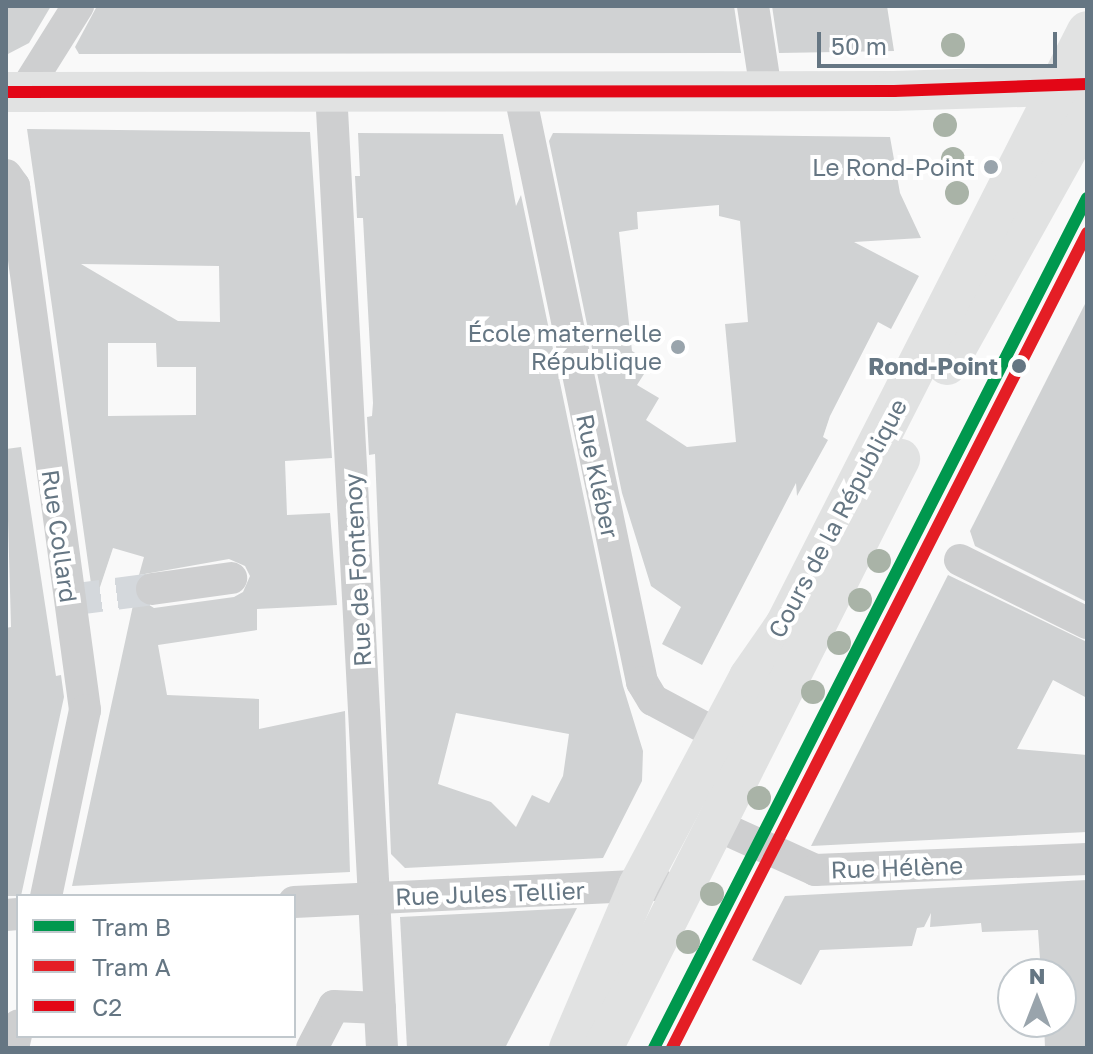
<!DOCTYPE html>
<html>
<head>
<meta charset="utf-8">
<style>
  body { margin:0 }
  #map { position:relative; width:1093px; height:1054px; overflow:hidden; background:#f9f9f9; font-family:"Golos Text",sans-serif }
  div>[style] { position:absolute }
  .building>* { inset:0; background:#d0d2d3 }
  .minor-tunnel>* { height:32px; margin-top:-16px; transform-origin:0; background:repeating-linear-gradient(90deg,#d4d8dc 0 32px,transparent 0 48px) }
  .minor>* { height:32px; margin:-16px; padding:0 16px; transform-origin:16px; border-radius:16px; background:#cecfd0 }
  .major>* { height:40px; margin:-20px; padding:0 20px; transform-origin:20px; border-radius:20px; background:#e1e2e2 }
  .bus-1>* { height:12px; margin:-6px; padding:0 6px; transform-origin:6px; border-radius:6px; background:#e30616 }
  .tram-1>* { height:12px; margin:-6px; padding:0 6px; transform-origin:6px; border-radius:6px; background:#00984e }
  .tram-2>* { height:12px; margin:-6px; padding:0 6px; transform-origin:6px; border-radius:6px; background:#e41e25 }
  .trees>* { width:24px; height:24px; margin:-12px; border-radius:50%; background:#a9b3a7 }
  .dots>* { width:22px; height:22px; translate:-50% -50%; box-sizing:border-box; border:4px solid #fff; border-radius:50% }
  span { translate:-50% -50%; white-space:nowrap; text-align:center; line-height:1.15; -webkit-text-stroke:8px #fff; paint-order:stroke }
  .poi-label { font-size:24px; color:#657683 }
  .right { translate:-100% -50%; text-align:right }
  .stop-label { font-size:24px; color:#657683; font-weight:700 }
  .street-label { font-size:24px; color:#657683 }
  .frame { position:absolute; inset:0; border:8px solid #657683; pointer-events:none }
  .legend { position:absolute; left:16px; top:894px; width:280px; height:144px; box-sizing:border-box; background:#fff; border:2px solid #c1c8cd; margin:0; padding:10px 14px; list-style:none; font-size:24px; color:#657683 }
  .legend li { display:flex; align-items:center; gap:16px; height:40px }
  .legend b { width:40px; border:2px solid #c1c8cd }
  .north { position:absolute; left:997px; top:958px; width:80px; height:80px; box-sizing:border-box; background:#fff; border:2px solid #c1c8cd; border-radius:50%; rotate:0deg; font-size:22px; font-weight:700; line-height:32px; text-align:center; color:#657683 }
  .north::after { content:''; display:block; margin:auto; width:28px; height:36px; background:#99a4ac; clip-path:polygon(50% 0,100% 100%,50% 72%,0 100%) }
  .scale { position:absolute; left:817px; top:32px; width:240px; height:36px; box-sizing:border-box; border:4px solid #657683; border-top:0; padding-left:10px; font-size:24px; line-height:28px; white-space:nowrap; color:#657683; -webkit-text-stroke:6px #fff; paint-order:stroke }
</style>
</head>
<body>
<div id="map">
  <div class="building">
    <div style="clip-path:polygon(6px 6px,51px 6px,29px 43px,6px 55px)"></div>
    <div style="clip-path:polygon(97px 6px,734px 6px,741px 53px,79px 54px,75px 47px)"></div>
    <div style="clip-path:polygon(772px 6px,887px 6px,894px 51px,779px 53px)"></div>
    <div style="clip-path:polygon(evenodd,27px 129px,310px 132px,332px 458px,285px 461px,287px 515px,330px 513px,337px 605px,257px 609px,257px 630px,158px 645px,167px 695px,259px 699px,259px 729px,345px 711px,350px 872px,72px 886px,135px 596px,154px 608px,234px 597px,243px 592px,250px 576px,245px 566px,229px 559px,139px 575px,144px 557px,113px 548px,94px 605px,27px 129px,81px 264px,219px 266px,220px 322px,178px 321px,81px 264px,27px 129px,108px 343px,156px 343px,157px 367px,196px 367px,196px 415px,108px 416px,108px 343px)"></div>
    <div style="clip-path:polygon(evenodd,358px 133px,503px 134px,516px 206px,521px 195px,623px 686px,643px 751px,642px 781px,603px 858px,405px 868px,391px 854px,375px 454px,369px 455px,367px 417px,372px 416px,373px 403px,363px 218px,357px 218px,355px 176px,360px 176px,358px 133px,456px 713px,569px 734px,563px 776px,549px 803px,532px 795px,516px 827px,491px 802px,438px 784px,456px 713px)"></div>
    <div style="clip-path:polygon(evenodd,553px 133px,890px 137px,900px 193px,921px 238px,854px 242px,919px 276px,891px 329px,878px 322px,830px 416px,823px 437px,828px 440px,797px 496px,796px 483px,702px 665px,662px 644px,681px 607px,651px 586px,622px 493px,549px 141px,553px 133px,719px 205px,719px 216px,740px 221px,748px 322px,725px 324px,736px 442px,687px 447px,646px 420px,659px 398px,637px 385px,651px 363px,632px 351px,619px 232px,638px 229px,637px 212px,719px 205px)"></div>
    <div style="clip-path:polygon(1087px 300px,1087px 602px,975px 546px,970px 531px)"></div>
    <div style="clip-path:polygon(21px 447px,56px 676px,61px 675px,64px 697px,21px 896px,6px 896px,6px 628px,11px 627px,6px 449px)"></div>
    <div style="clip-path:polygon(948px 575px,1087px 642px,1087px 698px,1053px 680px,1017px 749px,1087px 755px,1087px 832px,811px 846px)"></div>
    <div style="clip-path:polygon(1087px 880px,1087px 1048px,1045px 1048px,1044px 1022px,1061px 1022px,1061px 974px,1041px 974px,1038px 930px,982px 932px,981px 923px,930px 927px,931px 913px,924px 927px,917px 928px,912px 946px,820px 950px,801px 985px,752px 960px,785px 896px)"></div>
    <div style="clip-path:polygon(577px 908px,505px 1048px,407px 1048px,400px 917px)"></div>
  </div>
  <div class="minor-tunnel">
    <div style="left:69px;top:600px;width:84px;rotate:-7.5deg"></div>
  </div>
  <div class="minor">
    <div style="left:753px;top:6px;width:86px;rotate:81.3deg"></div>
    <div style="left:519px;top:90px;width:605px;rotate:78.26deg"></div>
    <div style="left:642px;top:682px;width:21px;rotate:59deg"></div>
    <div style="left:653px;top:700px;width:95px;rotate:28.2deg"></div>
    <div style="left:331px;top:91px;width:958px;rotate:86.95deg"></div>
    <div style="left:24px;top:92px;width:102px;rotate:-57.9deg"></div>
    <div style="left:6px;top:175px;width:14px;rotate:54deg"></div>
    <div style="left:14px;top:186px;width:529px;rotate:82.28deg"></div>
    <div style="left:85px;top:710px;width:190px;rotate:101.8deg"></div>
    <div style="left:960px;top:560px;width:142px;rotate:26.4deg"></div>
    <div style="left:152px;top:589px;width:80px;rotate:-7.9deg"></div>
    <div style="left:716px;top:825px;width:109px;rotate:24.4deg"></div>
    <div style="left:815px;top:870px;width:272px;rotate:-2.3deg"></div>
    <div style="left:294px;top:902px;width:366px;rotate:-2.7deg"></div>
    <div style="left:6px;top:915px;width:12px;rotate:-5deg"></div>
    <div style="left:13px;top:1048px;width:23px;rotate:-77deg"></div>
    <div style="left:312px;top:1048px;width:47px;rotate:-62.4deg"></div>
    <div style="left:334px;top:1006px;width:46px;rotate:2.5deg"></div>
  </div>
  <div class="major">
    <div style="left:6px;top:92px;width:888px;rotate:-0.06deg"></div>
    <div style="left:894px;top:91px;width:188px;rotate:-1.8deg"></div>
    <div style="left:947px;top:365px;width:287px;rotate:-60.8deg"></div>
    <div style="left:569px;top:1048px;width:176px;rotate:-66.9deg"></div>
    <div style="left:638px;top:886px;width:237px;rotate:-62deg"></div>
    <div style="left:749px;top:677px;width:63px;rotate:-55.3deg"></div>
    <div style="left:785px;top:625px;width:666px;rotate:-63.05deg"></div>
    <div style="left:603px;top:1048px;width:660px;rotate:-63.24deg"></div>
  </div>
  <div class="bus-1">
    <div style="left:6px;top:92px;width:888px;rotate:-0.06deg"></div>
    <div style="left:894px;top:91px;width:193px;rotate:-2.1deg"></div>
  </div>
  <div class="tram-1">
    <div style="left:654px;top:1048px;width:954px;rotate:-63.01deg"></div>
  </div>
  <div class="tram-2">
    <div style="left:672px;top:1048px;width:915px;rotate:-63.01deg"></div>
  </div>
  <div class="trees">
    <div style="left:953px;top:45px"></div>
    <div style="left:945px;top:125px"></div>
    <div style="left:953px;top:159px"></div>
    <div style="left:957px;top:193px"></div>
    <div style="left:879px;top:561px"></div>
    <div style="left:860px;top:600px"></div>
    <div style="left:839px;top:643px"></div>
    <div style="left:813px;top:692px"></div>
    <div style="left:759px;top:798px"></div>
    <div style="left:712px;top:894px"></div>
    <div style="left:688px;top:942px"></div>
  </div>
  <div class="dots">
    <div style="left:991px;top:167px;background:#99a4ac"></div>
    <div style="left:678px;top:347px;background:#99a4ac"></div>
    <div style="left:1019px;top:366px;background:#657683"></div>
  </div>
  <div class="poi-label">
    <span class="right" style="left:975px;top:167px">Le Rond-Point</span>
    <span class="right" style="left:662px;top:347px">École maternelle<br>République</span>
  </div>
  <div class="stop-label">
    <span class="right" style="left:998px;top:366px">Rond-Point</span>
  </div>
  <div class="street-label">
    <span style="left:598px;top:476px;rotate:78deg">Rue Kléber</span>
    <span style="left:837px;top:518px;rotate:-62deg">Cours de la République</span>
    <span style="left:60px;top:536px;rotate:82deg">Rue Collard</span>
    <span style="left:357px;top:570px;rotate:-93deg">Rue de Fontenoy</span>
    <span style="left:897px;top:867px;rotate:-2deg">Rue Hélène</span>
    <span style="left:490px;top:893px;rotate:-2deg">Rue Jules Tellier</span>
  </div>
  <div class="frame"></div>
  <ul class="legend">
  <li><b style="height:10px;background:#00984e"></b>Tram B</li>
  <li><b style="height:10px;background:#e41e25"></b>Tram A</li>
  <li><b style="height:10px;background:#e30616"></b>C2</li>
  </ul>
  <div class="north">N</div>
  <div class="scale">50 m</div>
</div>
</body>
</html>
